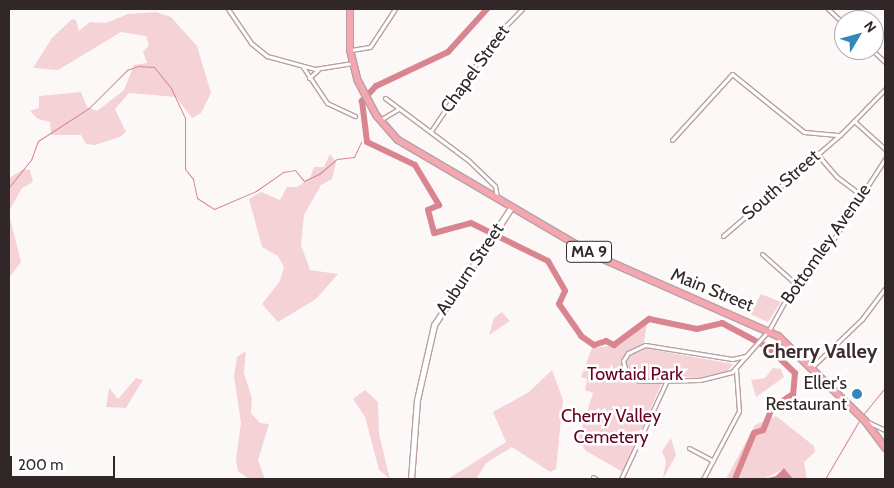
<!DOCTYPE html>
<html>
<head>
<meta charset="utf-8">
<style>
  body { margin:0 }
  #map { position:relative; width:894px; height:488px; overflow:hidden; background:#fdf8f8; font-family:Cabin,sans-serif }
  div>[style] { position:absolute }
  .green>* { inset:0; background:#f5d2d5 }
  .water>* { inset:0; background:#d88590 }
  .stream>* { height:1px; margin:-0.5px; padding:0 0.5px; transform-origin:0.5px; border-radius:0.5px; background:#d88590 }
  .river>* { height:6px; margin:-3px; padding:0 3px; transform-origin:3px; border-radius:3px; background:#d88590 }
  .roads { filter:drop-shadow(1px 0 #b9a1a3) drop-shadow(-1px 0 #b9a1a3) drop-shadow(0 1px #b9a1a3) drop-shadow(0 -1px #b9a1a3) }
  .street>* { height:3px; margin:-1.5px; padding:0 1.5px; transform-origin:1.5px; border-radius:1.5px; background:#fff }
  .secondary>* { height:5px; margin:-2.5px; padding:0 2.5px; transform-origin:2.5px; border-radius:2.5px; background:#fff }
  .highway>* { height:6px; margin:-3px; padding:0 3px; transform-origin:3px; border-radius:3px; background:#f4a7b0 }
  .dots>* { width:14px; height:14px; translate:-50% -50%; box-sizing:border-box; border:2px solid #fff; border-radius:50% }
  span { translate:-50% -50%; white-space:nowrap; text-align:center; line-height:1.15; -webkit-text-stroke:5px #fff; paint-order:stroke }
  .shield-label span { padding:1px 4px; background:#fff; border:1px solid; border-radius:4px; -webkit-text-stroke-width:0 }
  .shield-label { font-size:16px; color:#312728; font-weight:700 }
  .street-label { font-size:18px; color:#312728 }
  .park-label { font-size:18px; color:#602 }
  .poi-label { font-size:18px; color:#312728 }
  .right { translate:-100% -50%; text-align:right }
  .quarter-label { font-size:20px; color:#3f2c2e; font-weight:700 }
  .frame { position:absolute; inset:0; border:10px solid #312728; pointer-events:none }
  .north { position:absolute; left:834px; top:10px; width:50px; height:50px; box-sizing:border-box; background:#fff; border:1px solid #ada9a9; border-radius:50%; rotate:53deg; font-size:14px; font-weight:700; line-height:20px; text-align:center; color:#312728 }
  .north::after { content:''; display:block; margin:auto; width:18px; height:22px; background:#3388b8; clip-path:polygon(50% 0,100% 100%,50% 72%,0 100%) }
  .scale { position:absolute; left:10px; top:456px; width:105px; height:22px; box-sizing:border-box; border:2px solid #312728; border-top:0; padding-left:6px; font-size:15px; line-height:18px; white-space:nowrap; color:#312728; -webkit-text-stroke:4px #fff; paint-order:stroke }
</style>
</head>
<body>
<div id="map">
  <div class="green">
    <div style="clip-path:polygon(156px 12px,171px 17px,197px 46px,211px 93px,201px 113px,192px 118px,176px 97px,129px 93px,115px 109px,126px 132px,120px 137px,95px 145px,86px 144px,81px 135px,51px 135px,50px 122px,38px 119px,30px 111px,39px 108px,39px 96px,81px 92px,87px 107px,97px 111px,124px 90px,134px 65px,147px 63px,143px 52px,149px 45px,146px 36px,121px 32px,58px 70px,33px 68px,52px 38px,72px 19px,76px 20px,79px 31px,90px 22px,106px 23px,128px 14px)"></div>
    <div style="clip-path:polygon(330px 154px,336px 162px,332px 179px,321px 185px,304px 215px,301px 245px,310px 270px,338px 274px,316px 299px,278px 322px,262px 304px,280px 281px,284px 267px,278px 256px,262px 247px,249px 199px,261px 192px,280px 200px,287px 187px,297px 187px,310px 178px,314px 167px,324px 167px)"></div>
    <div style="clip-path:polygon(24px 169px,30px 170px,33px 182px,22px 188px,9px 211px,9px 178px)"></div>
    <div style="clip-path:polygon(9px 214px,21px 262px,9px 278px)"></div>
    <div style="clip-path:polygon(761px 294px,781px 302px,768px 322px,750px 314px)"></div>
    <div style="clip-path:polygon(502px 312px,510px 321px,489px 335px,494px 318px)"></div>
    <div style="clip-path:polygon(647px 323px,643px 348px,733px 364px,727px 372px,698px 379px,666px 373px,623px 472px,586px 451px,578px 440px,593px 393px,585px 390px,587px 379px,581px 377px,592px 348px,619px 345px)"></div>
    <div style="clip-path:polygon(246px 351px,244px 373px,252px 398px,251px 413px,260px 423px,269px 424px,258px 460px,265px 479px,249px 479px,238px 471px,236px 459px,241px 423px,234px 376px,237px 357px)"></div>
    <div style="clip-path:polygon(773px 368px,781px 369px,784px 377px,756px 397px,751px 380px,765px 378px)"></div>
    <div style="clip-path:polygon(552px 370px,563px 400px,556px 469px,550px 472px,512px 447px,486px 463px,476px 479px,448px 479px,506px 442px,493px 412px,529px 392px)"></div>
    <div style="clip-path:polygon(136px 378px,143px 380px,126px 408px,106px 407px,109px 388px,118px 399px)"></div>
    <div style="clip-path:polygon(365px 390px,378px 402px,379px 434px,390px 479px,379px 470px,365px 417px,353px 399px)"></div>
    <div style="clip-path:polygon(776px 416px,814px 446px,815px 452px,804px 462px,807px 479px,791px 479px,783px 469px,764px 479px,726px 479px,755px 425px)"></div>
    <div style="clip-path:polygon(671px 438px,676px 455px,663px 479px,666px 461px,662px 451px)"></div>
  </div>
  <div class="water">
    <div style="clip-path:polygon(784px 468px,793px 479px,764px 479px,776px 476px)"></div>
  </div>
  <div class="stream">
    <div style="left:364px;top:142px;width:3px"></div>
    <div style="left:9px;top:187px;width:35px;rotate:-51deg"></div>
    <div style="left:31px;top:160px;width:20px;rotate:-70deg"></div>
    <div style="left:38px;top:141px;width:61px;rotate:-32.9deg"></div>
    <div style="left:89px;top:108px;width:54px;rotate:-45deg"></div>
    <div style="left:127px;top:70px;width:12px;rotate:-20deg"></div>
    <div style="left:138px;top:66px;width:16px;rotate:4deg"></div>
    <div style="left:154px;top:67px;width:27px;rotate:51deg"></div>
    <div style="left:171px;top:88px;width:33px;rotate:65deg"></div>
    <div style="left:185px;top:118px;width:51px;rotate:90deg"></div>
    <div style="left:185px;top:169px;width:13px;rotate:51deg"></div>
    <div style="left:193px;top:179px;width:19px;rotate:78deg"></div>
    <div style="left:197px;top:198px;width:20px;rotate:33deg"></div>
    <div style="left:214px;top:209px;width:46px;rotate:-23.2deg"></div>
    <div style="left:256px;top:191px;width:33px;rotate:-35deg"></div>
    <div style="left:283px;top:172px;width:12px;rotate:-9deg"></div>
    <div style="left:295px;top:170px;width:14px;rotate:51deg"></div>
    <div style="left:304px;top:181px;width:17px;rotate:-25deg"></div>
    <div style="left:319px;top:174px;width:23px;rotate:-40deg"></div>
    <div style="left:337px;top:159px;width:17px;rotate:-7deg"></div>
    <div style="left:354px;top:157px;width:17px;rotate:-65deg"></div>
    <div style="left:862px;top:416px;width:36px;rotate:-51deg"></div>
    <div style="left:825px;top:479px;width:69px;rotate:-59.7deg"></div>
  </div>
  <div class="river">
    <div style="left:487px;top:9px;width:58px;rotate:132.2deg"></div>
    <div style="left:448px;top:52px;width:80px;rotate:154.7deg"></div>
    <div style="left:376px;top:86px;width:21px;rotate:133deg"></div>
    <div style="left:362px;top:101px;width:41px;rotate:83deg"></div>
    <div style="left:367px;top:142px;width:53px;rotate:25.6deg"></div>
    <div style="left:415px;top:165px;width:47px;rotate:59deg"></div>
    <div style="left:439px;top:205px;width:12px;rotate:156deg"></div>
    <div style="left:428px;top:210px;width:24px;rotate:75deg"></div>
    <div style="left:434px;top:233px;width:38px;rotate:-15deg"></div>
    <div style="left:471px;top:223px;width:86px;rotate:26.3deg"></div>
    <div style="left:548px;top:261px;width:34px;rotate:60deg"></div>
    <div style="left:565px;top:291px;width:14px;rotate:115deg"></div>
    <div style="left:559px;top:304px;width:39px;rotate:55deg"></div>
    <div style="left:581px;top:336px;width:16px;rotate:35deg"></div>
    <div style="left:594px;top:345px;width:13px;rotate:-18deg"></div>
    <div style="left:606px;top:341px;width:9px;rotate:27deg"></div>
    <div style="left:614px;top:345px;width:44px;rotate:-36.6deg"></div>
    <div style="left:649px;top:319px;width:49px;rotate:11.8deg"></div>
    <div style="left:697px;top:329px;width:26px;rotate:-13deg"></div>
    <div style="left:722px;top:323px;width:53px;rotate:28deg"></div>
    <div style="left:769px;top:348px;width:36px;rotate:44deg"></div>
    <div style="left:795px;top:373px;width:21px;rotate:95deg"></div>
    <div style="left:793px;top:394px;width:25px;rotate:146deg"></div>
    <div style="left:772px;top:408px;width:24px;rotate:112deg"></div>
    <div style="left:763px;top:430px;width:9px;rotate:162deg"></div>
    <div style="left:754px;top:433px;width:50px;rotate:112.4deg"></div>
  </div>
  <div class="roads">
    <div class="street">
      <div style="left:228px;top:9px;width:41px;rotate:55.9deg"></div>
      <div style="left:251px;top:43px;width:21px;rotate:39deg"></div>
      <div style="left:267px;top:56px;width:50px;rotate:15.2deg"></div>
      <div style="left:315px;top:69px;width:38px;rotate:-9deg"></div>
      <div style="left:828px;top:9px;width:22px;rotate:43deg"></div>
      <div style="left:351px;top:50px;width:19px;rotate:-9deg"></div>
      <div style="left:370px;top:47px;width:45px;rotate:-56.7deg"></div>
      <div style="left:872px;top:50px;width:18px;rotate:43deg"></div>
      <div style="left:303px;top:67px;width:43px;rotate:56.3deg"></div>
      <div style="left:327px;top:103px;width:31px;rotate:25deg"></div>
      <div style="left:309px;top:78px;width:12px;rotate:-42deg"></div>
      <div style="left:385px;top:98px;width:104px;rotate:36.8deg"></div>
      <div style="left:468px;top:160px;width:37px;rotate:44deg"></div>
      <div style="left:495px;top:186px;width:11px;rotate:80deg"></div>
      <div style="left:380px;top:120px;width:21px;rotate:-31deg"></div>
      <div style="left:854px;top:121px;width:45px;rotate:-45.9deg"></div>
      <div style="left:431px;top:131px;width:114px;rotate:-55.8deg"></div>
      <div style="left:495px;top:37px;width:39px;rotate:-46deg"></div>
      <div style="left:672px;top:140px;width:89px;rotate:-47.7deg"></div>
      <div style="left:732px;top:74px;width:92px;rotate:38.9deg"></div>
      <div style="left:804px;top:132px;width:36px;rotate:5deg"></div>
      <div style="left:840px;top:135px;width:20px;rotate:-45deg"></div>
      <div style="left:854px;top:121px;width:42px;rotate:42.1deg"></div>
      <div style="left:817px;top:154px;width:30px;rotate:49deg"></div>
      <div style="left:837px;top:177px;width:30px;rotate:37deg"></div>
      <div style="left:723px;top:236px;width:155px;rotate:-40.8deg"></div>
      <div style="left:762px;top:254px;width:47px;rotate:41.5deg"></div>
      <div style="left:746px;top:356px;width:14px;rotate:168deg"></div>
      <div style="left:732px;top:359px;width:88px;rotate:-170.9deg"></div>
      <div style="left:645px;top:345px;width:19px;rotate:155deg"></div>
      <div style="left:628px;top:353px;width:9px;rotate:122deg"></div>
      <div style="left:623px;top:361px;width:14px;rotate:73deg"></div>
      <div style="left:627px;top:374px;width:14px;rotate:30deg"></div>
      <div style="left:639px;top:381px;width:61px;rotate:-0.9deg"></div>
      <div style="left:700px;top:380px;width:33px;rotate:-14deg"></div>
      <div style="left:732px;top:372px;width:56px;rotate:-48.6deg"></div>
      <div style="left:769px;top:330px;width:39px;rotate:-61deg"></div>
      <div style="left:788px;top:296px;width:52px;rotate:-48.9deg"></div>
      <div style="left:822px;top:257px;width:117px;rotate:-57.3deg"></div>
      <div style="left:812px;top:367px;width:69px;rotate:-43.8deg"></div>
      <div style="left:862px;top:319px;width:38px;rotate:-53deg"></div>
      <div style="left:868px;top:422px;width:19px;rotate:25deg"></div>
      <div style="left:689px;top:448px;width:27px;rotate:28deg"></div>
      <div style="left:593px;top:477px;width:4px;rotate:34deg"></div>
      <div style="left:621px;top:479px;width:111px;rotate:-65deg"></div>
      <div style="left:703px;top:479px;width:77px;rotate:-62.1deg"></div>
      <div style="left:739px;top:411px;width:41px;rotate:-94.2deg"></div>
    </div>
    <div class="secondary">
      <div style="left:411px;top:479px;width:79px;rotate:-85.7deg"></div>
      <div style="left:417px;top:400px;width:77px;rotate:-77.2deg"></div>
      <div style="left:434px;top:325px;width:140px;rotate:-56.7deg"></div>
    </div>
    <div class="highway">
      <div style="left:350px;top:9px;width:41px;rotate:90deg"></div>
      <div style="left:350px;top:50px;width:32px;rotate:76deg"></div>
      <div style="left:358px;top:81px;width:38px;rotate:62deg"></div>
      <div style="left:376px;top:115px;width:33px;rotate:49deg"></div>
      <div style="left:398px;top:140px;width:227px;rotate:30.4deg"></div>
      <div style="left:594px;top:255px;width:201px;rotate:23.8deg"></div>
      <div style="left:778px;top:336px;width:122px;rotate:44.3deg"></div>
      <div style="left:865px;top:421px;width:34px;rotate:53deg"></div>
    </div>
  </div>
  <div class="dots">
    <div style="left:857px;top:394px;background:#3388b8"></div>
  </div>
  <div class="shield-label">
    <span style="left:589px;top:252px">MA 9</span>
  </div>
  <div class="street-label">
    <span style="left:475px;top:69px;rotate:-54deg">Chapel Street</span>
    <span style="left:781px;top:185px;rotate:-41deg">South Street</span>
    <span style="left:826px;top:244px;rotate:-55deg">Bottomley Avenue</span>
    <span style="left:470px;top:269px;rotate:-56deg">Auburn Street</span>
    <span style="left:712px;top:290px;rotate:22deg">Main Street</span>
  </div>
  <div class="park-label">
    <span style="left:635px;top:374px">Towtaid Park</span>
    <span style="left:611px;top:427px">Cherry Valley<br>Cemetery</span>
  </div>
  <div class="poi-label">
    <span class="right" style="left:847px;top:394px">Eller's<br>Restaurant</span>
  </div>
  <div class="quarter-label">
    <span style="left:820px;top:351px">Cherry Valley</span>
  </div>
  <div class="frame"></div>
  <div class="north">N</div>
  <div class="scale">200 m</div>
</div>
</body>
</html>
